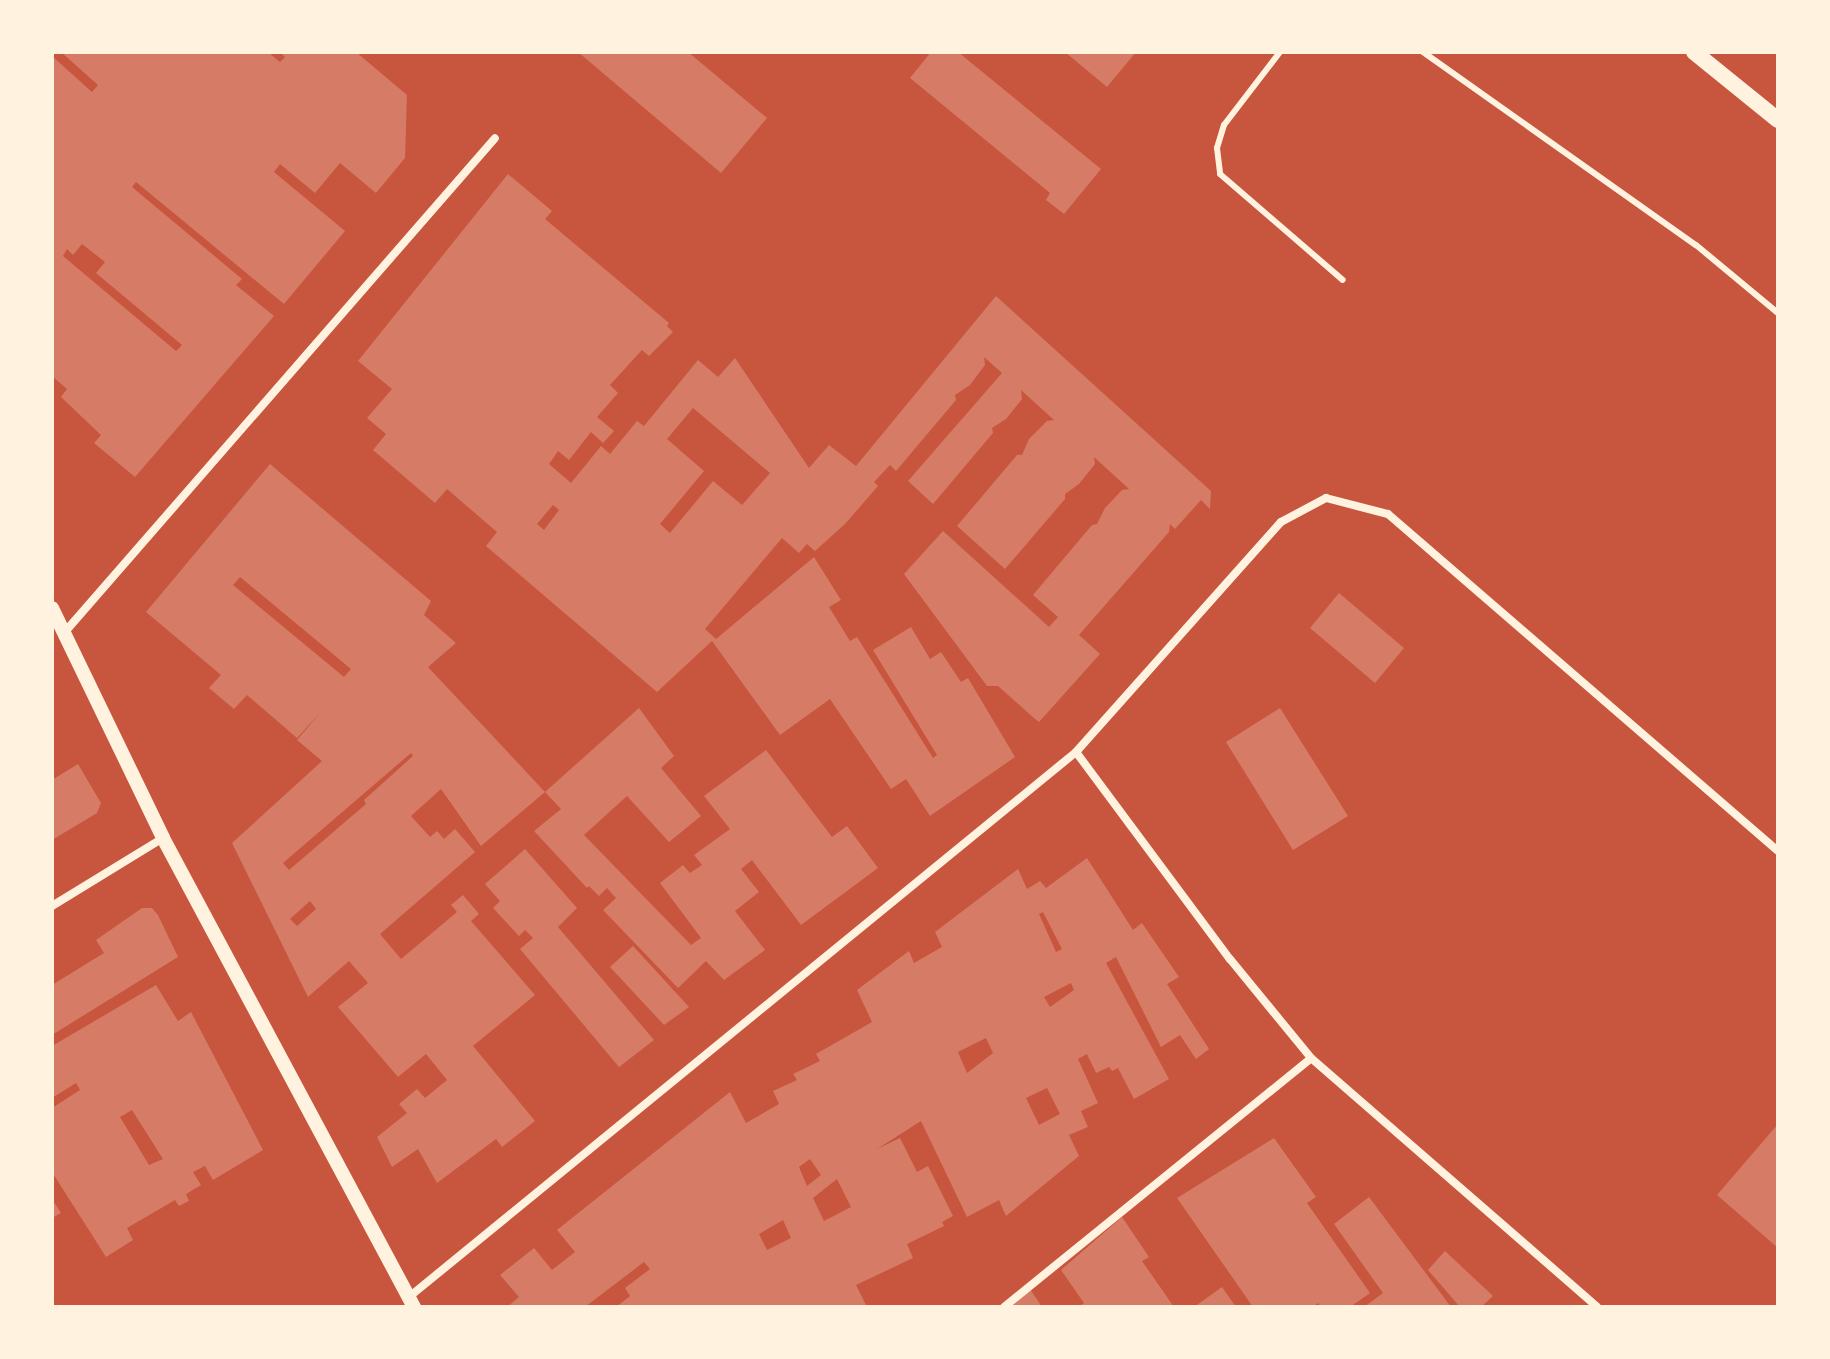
<!DOCTYPE html>
<html>
<head>
<meta charset="utf-8">
<style>
  body { margin:0 }
  #map { position:relative; width:1830px; height:1359px; overflow:hidden; background:#c8553d; font-family:"DM Sans",sans-serif }
  div>[style] { position:absolute }
  .building>* { inset:0; background:#d67c66 }
  .service>* { height:6px; margin:-3px; padding:0 3px; transform-origin:3px; border-radius:3px; background:#fff3e0 }
  .minor>* { height:8px; margin:-4px; padding:0 4px; transform-origin:4px; border-radius:4px; background:#fff3e0 }
  .tertiary>* { height:14px; margin:-7px; padding:0 7px; transform-origin:7px; border-radius:7px; background:#fff3e0 }
  .secondary>* { height:16px; margin:-8px; padding:0 8px; transform-origin:8px; border-radius:8px; background:#fff3e0 }
  span { translate:-50% -50%; white-space:nowrap; text-align:center; line-height:1.15; -webkit-text-stroke:8px #fff3e0; paint-order:stroke }
  .frame { position:absolute; inset:0; border:54px solid #fff3e0; pointer-events:none }
</style>
</head>
<body>
<div id="map">
  <div class="building">
    <div style="clip-path:polygon(evenodd,61px 52px,268px 52px,280px 62px,285px 57px,280px 52px,356px 52px,407px 95px,405px 158px,376px 193px,340px 163px,315px 193px,280px 164px,274px 172px,345px 231px,284px 304px,136px 182px,132px 187px,242px 279px,236px 285px,274px 316px,135px 477px,94px 443px,101px 435px,61px 397px,67px 389px,52px 376px,52px 56px,92px 92px,98px 85px,61px 52px,82px 244px,105px 262px,96px 273px,182px 345px,176px 351px,63px 256px,67px 249px,73px 255px,82px 244px)"></div>
    <div style="clip-path:polygon(578px 52px,688px 52px,767px 118px,721px 173px)"></div>
    <div style="clip-path:polygon(931px 52px,958px 52px,1101px 169px,1064px 214px,1046px 200px,1050px 193px,910px 78px)"></div>
    <div style="clip-path:polygon(1065px 52px,1136px 52px,1107px 87px)"></div>
    <div style="clip-path:polygon(evenodd,508px 174px,552px 211px,545px 219px,669px 323px,667px 326px,673px 332px,649px 356px,642px 350px,610px 385px,618px 393px,597px 417px,614px 431px,603px 443px,591px 432px,569px 460px,558px 451px,549px 464px,571px 483px,601px 446px,610px 454px,637px 421px,644px 426px,698px 360px,718px 377px,735px 358px,809px 468px,829px 445px,856px 466px,996px 296px,1211px 491px,1210px 509px,1201px 500px,1175px 529px,1170px 524px,1169px 532px,1079px 635px,1100px 654px,1039px 722px,1035px 719px,998px 686px,987px 686px,904px 574px,943px 531px,1049px 627px,1058px 617px,1033px 595px,1092px 525px,1097px 524px,1105px 508px,1122px 490px,1129px 489px,1094px 457px,1095px 464px,1079px 484px,1065px 494px,1065px 499px,1005px 569px,957px 526px,1017px 455px,1022px 455px,1029px 439px,1047px 421px,1054px 420px,1021px 390px,1022px 399px,1006px 419px,992px 428px,993px 433px,933px 504px,908px 481px,1002px 373px,984px 357px,985px 365px,970px 385px,955px 395px,956px 400px,896px 471px,890px 465px,874px 482px,878px 486px,845px 524px,815px 551px,807px 544px,799px 553px,782px 538px,705px 629px,716px 639px,814px 557px,841px 600px,829px 607px,850px 641px,857px 637px,933px 758px,937px 755px,873px 650px,911px 627px,930px 659px,941px 652px,961px 682px,968px 678px,1015px 757px,930px 816px,906px 779px,891px 789px,830px 699px,780px 735px,712px 641px,657px 692px,486px 546px,497px 532px,447px 489px,435px 503px,373px 450px,386px 434px,367px 418px,392px 389px,358px 361px,508px 174px,693px 408px,770px 473px,742px 505px,713px 481px,670px 533px,660px 524px,704px 471px,667px 439px,693px 408px,508px 174px,553px 505px,559px 510px,544px 530px,537px 524px,553px 505px)"></div>
    <div style="clip-path:polygon(evenodd,270px 464px,431px 601px,424px 615px,456px 643px,428px 667px,545px 792px,481px 846px,441px 789px,411px 816px,430px 837px,437px 831px,444px 839px,455px 829px,475px 852px,380px 934px,401px 959px,457px 912px,451px 905px,463px 895px,479px 914px,471px 921px,535px 995px,473px 1046px,535px 1121px,502px 1147px,496px 1139px,437px 1183px,418px 1149px,392px 1167px,377px 1137px,407px 1113px,399px 1104px,417px 1089px,425px 1098px,447px 1080px,426px 1054px,398px 1077px,338px 1007px,368px 983px,349px 961px,308px 997px,232px 843px,322px 761px,297px 740px,322px 711px,297px 738px,247px 695px,234px 709px,209px 688px,221px 675px,146px 612px,270px 464px,240px 577px,351px 669px,344px 677px,233px 585px,240px 577px,270px 464px,411px 753px,413px 756px,364px 800px,366px 804px,289px 870px,283px 863px,411px 753px,270px 464px,310px 901px,316px 909px,297px 926px,290px 919px,310px 901px)"></div>
    <div style="clip-path:polygon(1339px 593px,1404px 648px,1375px 683px,1310px 628px)"></div>
    <div style="clip-path:polygon(639px 708px,674px 756px,661px 768px,701px 816px,669px 842px,627px 796px,584px 835px,691px 945px,701px 938px,660px 883px,683px 865px,690px 873px,702px 865px,694px 855px,730px 829px,704px 796px,766px 750px,832px 837px,847px 826px,878px 868px,801px 925px,752px 860px,741px 869px,759px 892px,735px 911px,765px 950px,724px 980px,706px 961px,678px 988px,603px 910px,616px 898px,607px 888px,599px 896px,589px 886px,587px 888px,534px 831px,561px 809px,545px 792px)"></div>
    <div style="clip-path:polygon(1280px 708px,1348px 816px,1293px 850px,1226px 742px)"></div>
    <div style="clip-path:polygon(78px 764px,101px 803px,97px 813px,52px 840px,52px 780px)"></div>
    <div style="clip-path:polygon(525px 849px,577px 908px,558px 927px,654px 1040px,619px 1067px,520px 949px,533px 938px,525px 930px,519px 936px,493px 908px,500px 901px,485px 884px)"></div>
    <div style="clip-path:polygon(evenodd,1087px 858px,1133px 930px,1142px 923px,1179px 977px,1167px 984px,1209px 1049px,1196px 1059px,1180px 1035px,1161px 1047px,1116px 957px,1106px 963px,1169px 1079px,1134px 1099px,1118px 1068px,1112px 1071px,1109px 1067px,1096px 1073px,1087px 1054px,1078px 1059px,1098px 1103px,1081px 1111px,1088px 1127px,1069px 1135px,1079px 1156px,1006px 1216px,999px 1200px,967px 1217px,921px 1121px,877px 1149px,900px 1138px,917px 1172px,928px 1166px,953px 1216px,942px 1222px,944px 1226px,907px 1244px,913px 1258px,856px 1285px,867px 1307px,616px 1307px,630px 1296px,625px 1288px,650px 1269px,644px 1262px,585px 1307px,507px 1307px,519px 1297px,500px 1275px,534px 1248px,552px 1270px,575px 1252px,557px 1230px,730px 1092px,746px 1123px,779px 1104px,773px 1091px,797px 1080px,793px 1074px,820px 1061px,816px 1054px,872px 1022px,857px 990px,909px 951px,914px 963px,942px 947px,935px 932px,1018px 869px,1027px 889px,1040px 881px,1046px 888px,1087px 858px,1043px 912px,1062px 949px,1056px 952px,1039px 914px,1043px 912px,1087px 858px,1071px 983px,1074px 990px,1050px 1007px,1044px 997px,1071px 983px,1087px 858px,986px 1038px,993px 1053px,967px 1073px,958px 1052px,986px 1038px,1087px 858px,1047px 1088px,1060px 1114px,1039px 1125px,1026px 1098px,1047px 1088px,1087px 858px,810px 1159px,821px 1175px,807px 1186px,799px 1167px,810px 1159px,1087px 858px,837px 1179px,851px 1207px,824px 1221px,813px 1198px,837px 1179px,1087px 858px,783px 1220px,791px 1238px,767px 1250px,759px 1234px,783px 1220px)"></div>
    <div style="clip-path:polygon(142px 908px,152px 908px,158px 915px,178px 957px,52px 1035px,52px 985px,104px 953px,96px 940px)"></div>
    <div style="clip-path:polygon(633px 946px,689px 1007px,664px 1025px,610px 967px)"></div>
    <div style="clip-path:polygon(evenodd,156px 985px,178px 1021px,191px 1012px,263px 1150px,213px 1180px,205px 1166px,193px 1172px,201px 1185px,186px 1194px,189px 1201px,179px 1206px,175px 1200px,127px 1228px,133px 1240px,106px 1257px,52px 1172px,52px 1108px,80px 1090px,76px 1083px,52px 1098px,52px 1046px,156px 985px,132px 1110px,163px 1159px,149px 1165px,120px 1117px,132px 1110px)"></div>
    <div style="clip-path:polygon(1778px 1124px,1778px 1248px,1717px 1195px)"></div>
    <div style="clip-path:polygon(1274px 1138px,1316px 1197px,1307px 1203px,1370px 1293px,1350px 1307px,1321px 1307px,1318px 1303px,1313px 1307px,1253px 1307px,1177px 1198px)"></div>
    <div style="clip-path:polygon(1369px 1197px,1451px 1307px,1364px 1307px,1383px 1293px,1334px 1224px)"></div>
    <div style="clip-path:polygon(52px 1199px,61px 1213px,52px 1218px)"></div>
    <div style="clip-path:polygon(1122px 1217px,1149px 1257px,1142px 1261px,1174px 1307px,1078px 1307px,1084px 1303px,1061px 1270px)"></div>
    <div style="clip-path:polygon(1445px 1251px,1493px 1296px,1481px 1307px,1460px 1307px,1428px 1270px)"></div>
    <div style="clip-path:polygon(1222px 1287px,1236px 1307px,1194px 1307px)"></div>
    <div style="clip-path:polygon(1030px 1289px,1042px 1307px,1007px 1307px)"></div>
  </div>
  <div class="service">
    <div style="left:1280px;top:52px;width:92px;rotate:127.5deg"></div>
    <div style="left:1224px;top:125px;width:24px;rotate:107deg"></div>
    <div style="left:1217px;top:148px;width:26px;rotate:83deg"></div>
    <div style="left:1220px;top:174px;width:162px;rotate:40.8deg"></div>
    <div style="left:1423px;top:52px;width:334px;rotate:35.3deg"></div>
    <div style="left:1696px;top:245px;width:107px;rotate:39.7deg"></div>
  </div>
  <div class="minor">
    <div style="left:64px;top:633px;width:656px;rotate:-48.95deg"></div>
    <div style="left:1076px;top:752px;width:258px;rotate:53.4deg"></div>
    <div style="left:1230px;top:959px;width:128px;rotate:50.7deg"></div>
    <div style="left:1311px;top:1058px;width:379px;rotate:41deg"></div>
    <div style="left:52px;top:906px;width:130px;rotate:-31.5deg"></div>
    <div style="left:409px;top:1297px;width:861px;rotate:-39.25deg"></div>
    <div style="left:1076px;top:752px;width:308px;rotate:-48.3deg"></div>
    <div style="left:1281px;top:522px;width:51px;rotate:-28.1deg"></div>
    <div style="left:1326px;top:498px;width:64px;rotate:14.5deg"></div>
    <div style="left:1388px;top:514px;width:515px;rotate:40.83deg"></div>
    <div style="left:1004px;top:1307px;width:395px;rotate:-39deg"></div>
  </div>
  <div class="tertiary">
    <div style="left:52px;top:608px;width:255px;rotate:64.2deg"></div>
    <div style="left:163px;top:838px;width:532px;rotate:61.85deg"></div>
  </div>
  <div class="secondary">
    <div style="left:1694px;top:52px;width:108px;rotate:39deg"></div>
  </div>
  <div class="frame"></div>
</div>
</body>
</html>
